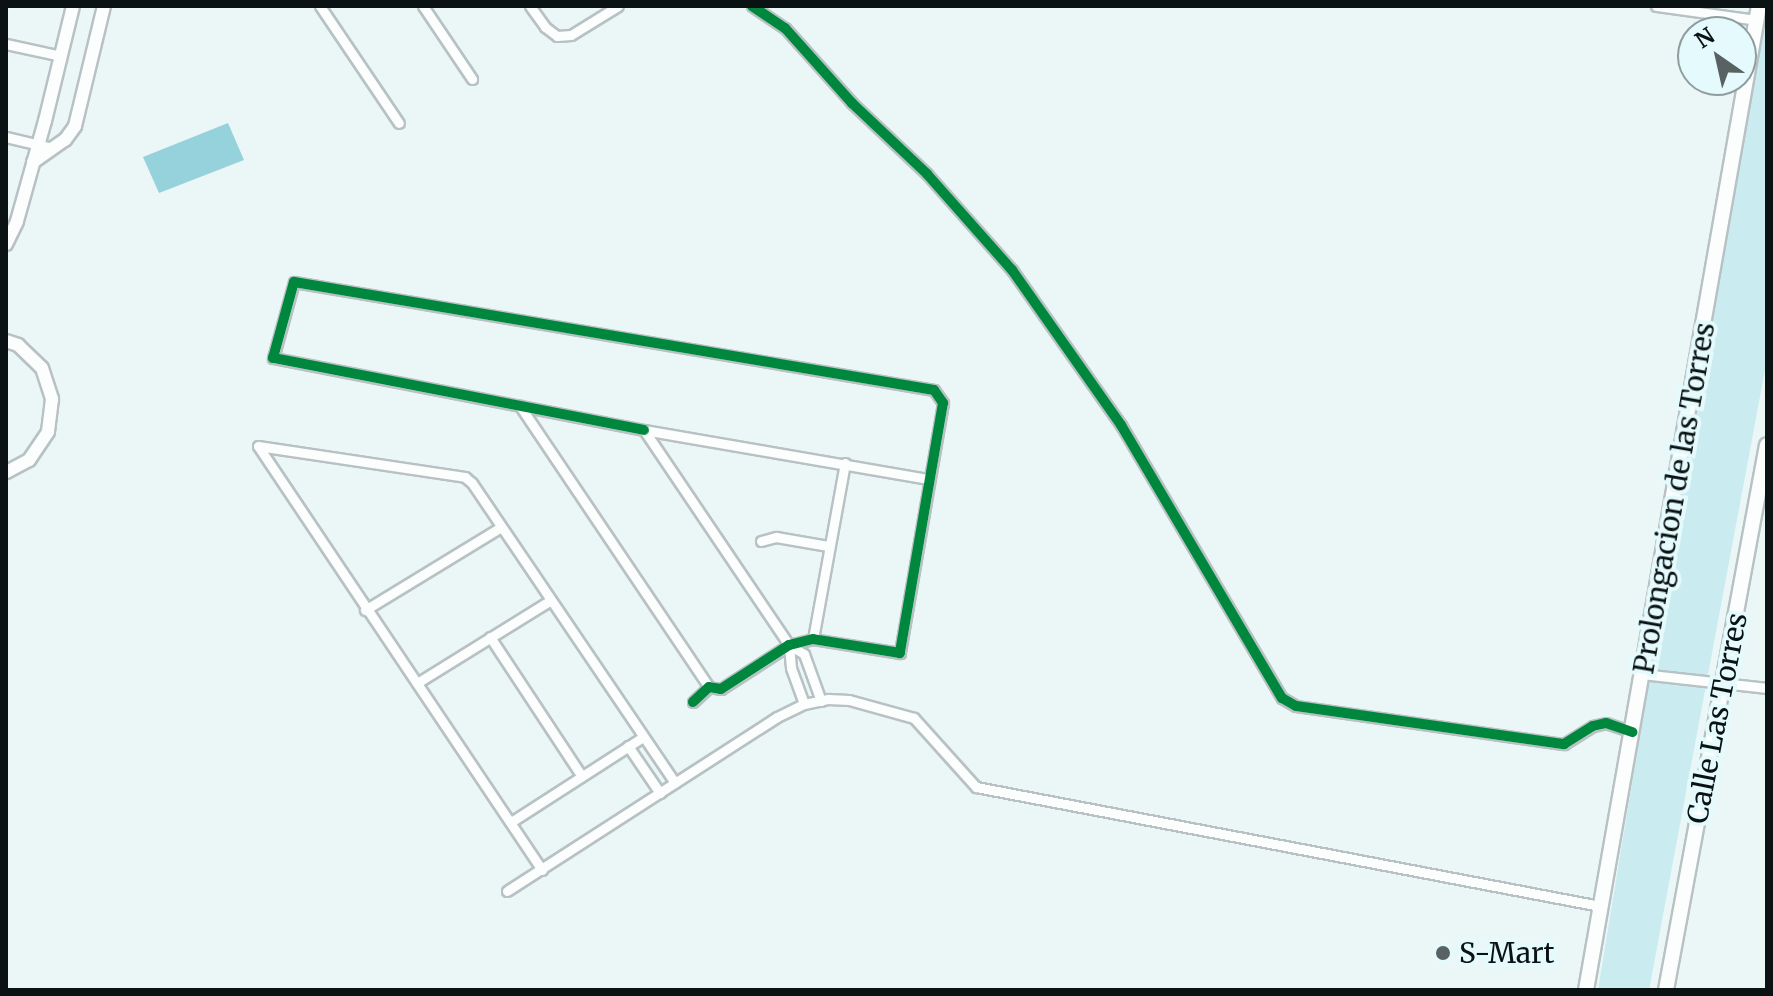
<!DOCTYPE html>
<html>
<head>
<meta charset="utf-8">
<style>
  body { margin:0 }
  #map { position:relative; width:1773px; height:996px; overflow:hidden; background:#ebf6f7; font-family:Merriweather,serif }
  div>[style] { position:absolute }
  .green>* { inset:0; background:#caebf0 }
  .water>* { inset:0; background:#96d2dc }
  .roads { filter:drop-shadow(2px 0 #b8c1c3) drop-shadow(-2px 0 #b8c1c3) drop-shadow(0 2px #b8c1c3) drop-shadow(0 -2px #b8c1c3) }
  .minor>* { height:9px; margin:-4.5px; padding:0 4.5px; transform-origin:4.5px; border-radius:4.5px; background:#fcfefe }
  .tertiary>* { height:12px; margin:-6px; padding:0 6px; transform-origin:6px; border-radius:6px; background:#fcfefe }
  .secondary>* { height:14px; margin:-7px; padding:0 7px; transform-origin:7px; border-radius:7px; background:#fcfefe }
  .cycleway>* { height:10px; margin:-5px; padding:0 5px; transform-origin:5px; border-radius:5px; background:#00873e }
  .dots>* { width:22px; height:22px; translate:-50% -50%; box-sizing:border-box; border:4px solid #e5fafd; border-radius:50% }
  span { translate:-50% -50%; white-space:nowrap; text-align:center; line-height:1.15; -webkit-text-stroke:8px #e5fafd; paint-order:stroke }
  .street-label { font-size:28px; color:#0b1213 }
  .poi-label { font-size:28px; color:#0b1213 }
  .left { translate:0 -50%; text-align:left }
  .frame { position:absolute; inset:0; border:8px solid #0b1213; pointer-events:none }
  .north { position:absolute; left:1677px; top:16px; width:80px; height:80px; box-sizing:border-box; background:#e5fafd; border:2px solid #8e9d9f; border-radius:50%; rotate:326deg; font-size:22px; font-weight:700; line-height:32px; text-align:center; color:#0b1213 }
  .north::after { content:''; display:block; margin:auto; width:28px; height:36px; background:#596263; clip-path:polygon(50% 0,100% 100%,50% 72%,0 100%) }
</style>
</head>
<body>
<div id="map">
  <div class="green">
    <div style="clip-path:polygon(1760px 6px,1767px 6px,1767px 359px,1649px 990px,1598px 990px)"></div>
  </div>
  <div class="water">
    <div style="clip-path:polygon(228px 123px,244px 160px,159px 193px,143px 157px)"></div>
  </div>
  <div class="roads">
    <div class="minor">
      <div style="left:320px;top:6px;width:141px;rotate:56deg"></div>
      <div style="left:423px;top:6px;width:88px;rotate:56.1deg"></div>
      <div style="left:530px;top:6px;width:26px;rotate:54deg"></div>
      <div style="left:545px;top:27px;width:15px;rotate:37deg"></div>
      <div style="left:557px;top:36px;width:14px;rotate:-4deg"></div>
      <div style="left:571px;top:35px;width:55px;rotate:-31.7deg"></div>
      <div style="left:752px;top:6px;width:40px;rotate:34deg"></div>
      <div style="left:785px;top:28px;width:101px;rotate:48.2deg"></div>
      <div style="left:852px;top:103px;width:103px;rotate:43.4deg"></div>
      <div style="left:927px;top:174px;width:128px;rotate:48.5deg"></div>
      <div style="left:1012px;top:270px;width:189px;rotate:54.9deg"></div>
      <div style="left:1121px;top:425px;width:317px;rotate:59.5deg"></div>
      <div style="left:1282px;top:698px;width:16px;rotate:30deg"></div>
      <div style="left:1296px;top:706px;width:271px;rotate:8.1deg"></div>
      <div style="left:1564px;top:744px;width:34px;rotate:-32deg"></div>
      <div style="left:1593px;top:726px;width:13px;rotate:-13deg"></div>
      <div style="left:1606px;top:723px;width:28px;rotate:19deg"></div>
      <div style="left:1656px;top:6px;width:102px;rotate:7.9deg"></div>
      <div style="left:6px;top:44px;width:56px;rotate:12.3deg"></div>
      <div style="left:6px;top:137px;width:47px;rotate:13.4deg"></div>
      <div style="left:520px;top:406px;width:339px;rotate:56.1deg"></div>
      <div style="left:644px;top:430px;width:378px;rotate:-169deg"></div>
      <div style="left:273px;top:358px;width:79px;rotate:-74.6deg"></div>
      <div style="left:294px;top:282px;width:649px;rotate:9.58deg"></div>
      <div style="left:934px;top:390px;width:16px;rotate:55deg"></div>
      <div style="left:943px;top:403px;width:254px;rotate:99.8deg"></div>
      <div style="left:900px;top:653px;width:88px;rotate:-170.9deg"></div>
      <div style="left:813px;top:639px;width:25px;rotate:166deg"></div>
      <div style="left:789px;top:645px;width:81px;rotate:147.1deg"></div>
      <div style="left:721px;top:689px;width:12px;rotate:-171deg"></div>
      <div style="left:709px;top:687px;width:22px;rotate:137deg"></div>
      <div style="left:761px;top:541px;width:16px;rotate:-15deg"></div>
      <div style="left:776px;top:537px;width:53px;rotate:9.8deg"></div>
      <div style="left:365px;top:610px;width:159px;rotate:-31.4deg"></div>
      <div style="left:490px;top:637px;width:165px;rotate:56.6deg"></div>
      <div style="left:813px;top:639px;width:179px;rotate:-79.7deg"></div>
      <div style="left:789px;top:645px;width:23px;rotate:85deg"></div>
      <div style="left:791px;top:668px;width:38px;rotate:70deg"></div>
      <div style="left:1642px;top:674px;width:126px;rotate:6.4deg"></div>
      <div style="left:417px;top:683px;width:155px;rotate:-31.8deg"></div>
      <div style="left:821px;top:701px;width:50px;rotate:-109.9deg"></div>
      <div style="left:804px;top:654px;width:17px;rotate:-149deg"></div>
      <div style="left:789px;top:645px;width:259px;rotate:-124deg"></div>
      <div style="left:644px;top:430px;width:289px;rotate:9.8deg"></div>
      <div style="left:628px;top:746px;width:57px;rotate:55.8deg"></div>
      <div style="left:511px;top:822px;width:157px;rotate:-32.8deg"></div>
      <div style="left:542px;top:870px;width:510px;rotate:-123.81deg"></div>
      <div style="left:258px;top:446px;width:209px;rotate:8.5deg"></div>
      <div style="left:465px;top:477px;width:9px;rotate:41deg"></div>
      <div style="left:472px;top:483px;width:362px;rotate:55.9deg"></div>
      <div style="left:507px;top:891px;width:321px;rotate:-32.8deg"></div>
      <div style="left:777px;top:717px;width:30px;rotate:-26deg"></div>
      <div style="left:804px;top:704px;width:25px;rotate:-12deg"></div>
      <div style="left:828px;top:699px;width:21px;rotate:3deg"></div>
      <div style="left:849px;top:700px;width:67px;rotate:15.5deg"></div>
      <div style="left:914px;top:718px;width:93px;rotate:48.1deg"></div>
      <div style="left:976px;top:787px;width:635px;rotate:10.8deg"></div>
    </div>
    <div class="tertiary">
      <div style="left:33px;top:162px;width:39px;rotate:-35deg"></div>
      <div style="left:65px;top:140px;width:17px;rotate:-54deg"></div>
      <div style="left:75px;top:126px;width:123px;rotate:-76.4deg"></div>
      <div style="left:6px;top:244px;width:25px;rotate:-64deg"></div>
      <div style="left:17px;top:221px;width:104px;rotate:-74.4deg"></div>
      <div style="left:45px;top:121px;width:118px;rotate:-76.3deg"></div>
      <div style="left:6px;top:341px;width:13px;rotate:18deg"></div>
      <div style="left:18px;top:345px;width:33px;rotate:44deg"></div>
      <div style="left:42px;top:368px;width:33px;rotate:72deg"></div>
      <div style="left:52px;top:399px;width:33px;rotate:97deg"></div>
      <div style="left:48px;top:432px;width:34px;rotate:124deg"></div>
      <div style="left:29px;top:460px;width:26px;rotate:152deg"></div>
    </div>
    <div class="secondary">
      <div style="left:1586px;top:990px;width:999px;rotate:-80.03deg"></div>
      <div style="left:1666px;top:990px;width:554px;rotate:-79.5deg"></div>
    </div>
  </div>
  <div class="cycleway">
    <div style="left:752px;top:6px;width:40px;rotate:34deg"></div>
    <div style="left:785px;top:28px;width:101px;rotate:48.2deg"></div>
    <div style="left:852px;top:103px;width:103px;rotate:43.4deg"></div>
    <div style="left:927px;top:174px;width:128px;rotate:48.5deg"></div>
    <div style="left:1012px;top:270px;width:189px;rotate:54.9deg"></div>
    <div style="left:1121px;top:425px;width:317px;rotate:59.5deg"></div>
    <div style="left:1282px;top:698px;width:16px;rotate:30deg"></div>
    <div style="left:1296px;top:706px;width:271px;rotate:8.1deg"></div>
    <div style="left:1564px;top:744px;width:34px;rotate:-32deg"></div>
    <div style="left:1593px;top:726px;width:13px;rotate:-13deg"></div>
    <div style="left:1606px;top:723px;width:28px;rotate:19deg"></div>
    <div style="left:644px;top:430px;width:378px;rotate:-169deg"></div>
    <div style="left:273px;top:358px;width:79px;rotate:-74.6deg"></div>
    <div style="left:294px;top:282px;width:649px;rotate:9.58deg"></div>
    <div style="left:934px;top:390px;width:16px;rotate:55deg"></div>
    <div style="left:943px;top:403px;width:254px;rotate:99.8deg"></div>
    <div style="left:900px;top:653px;width:88px;rotate:-170.9deg"></div>
    <div style="left:813px;top:639px;width:25px;rotate:166deg"></div>
    <div style="left:789px;top:645px;width:81px;rotate:147.1deg"></div>
    <div style="left:721px;top:689px;width:12px;rotate:-171deg"></div>
    <div style="left:709px;top:687px;width:22px;rotate:137deg"></div>
  </div>
  <div class="dots">
    <div style="left:1443px;top:953px;background:#596263"></div>
  </div>
  <div class="street-label">
    <span style="left:1674px;top:498px;rotate:-80deg">Prolongacion de las Torres</span>
    <span style="left:1717px;top:718px;rotate:-79deg">Calle Las Torres</span>
  </div>
  <div class="poi-label">
    <span class="left" style="left:1459px;top:953px">S-Mart</span>
  </div>
  <div class="frame"></div>
  <div class="north">N</div>
</div>
</body>
</html>
